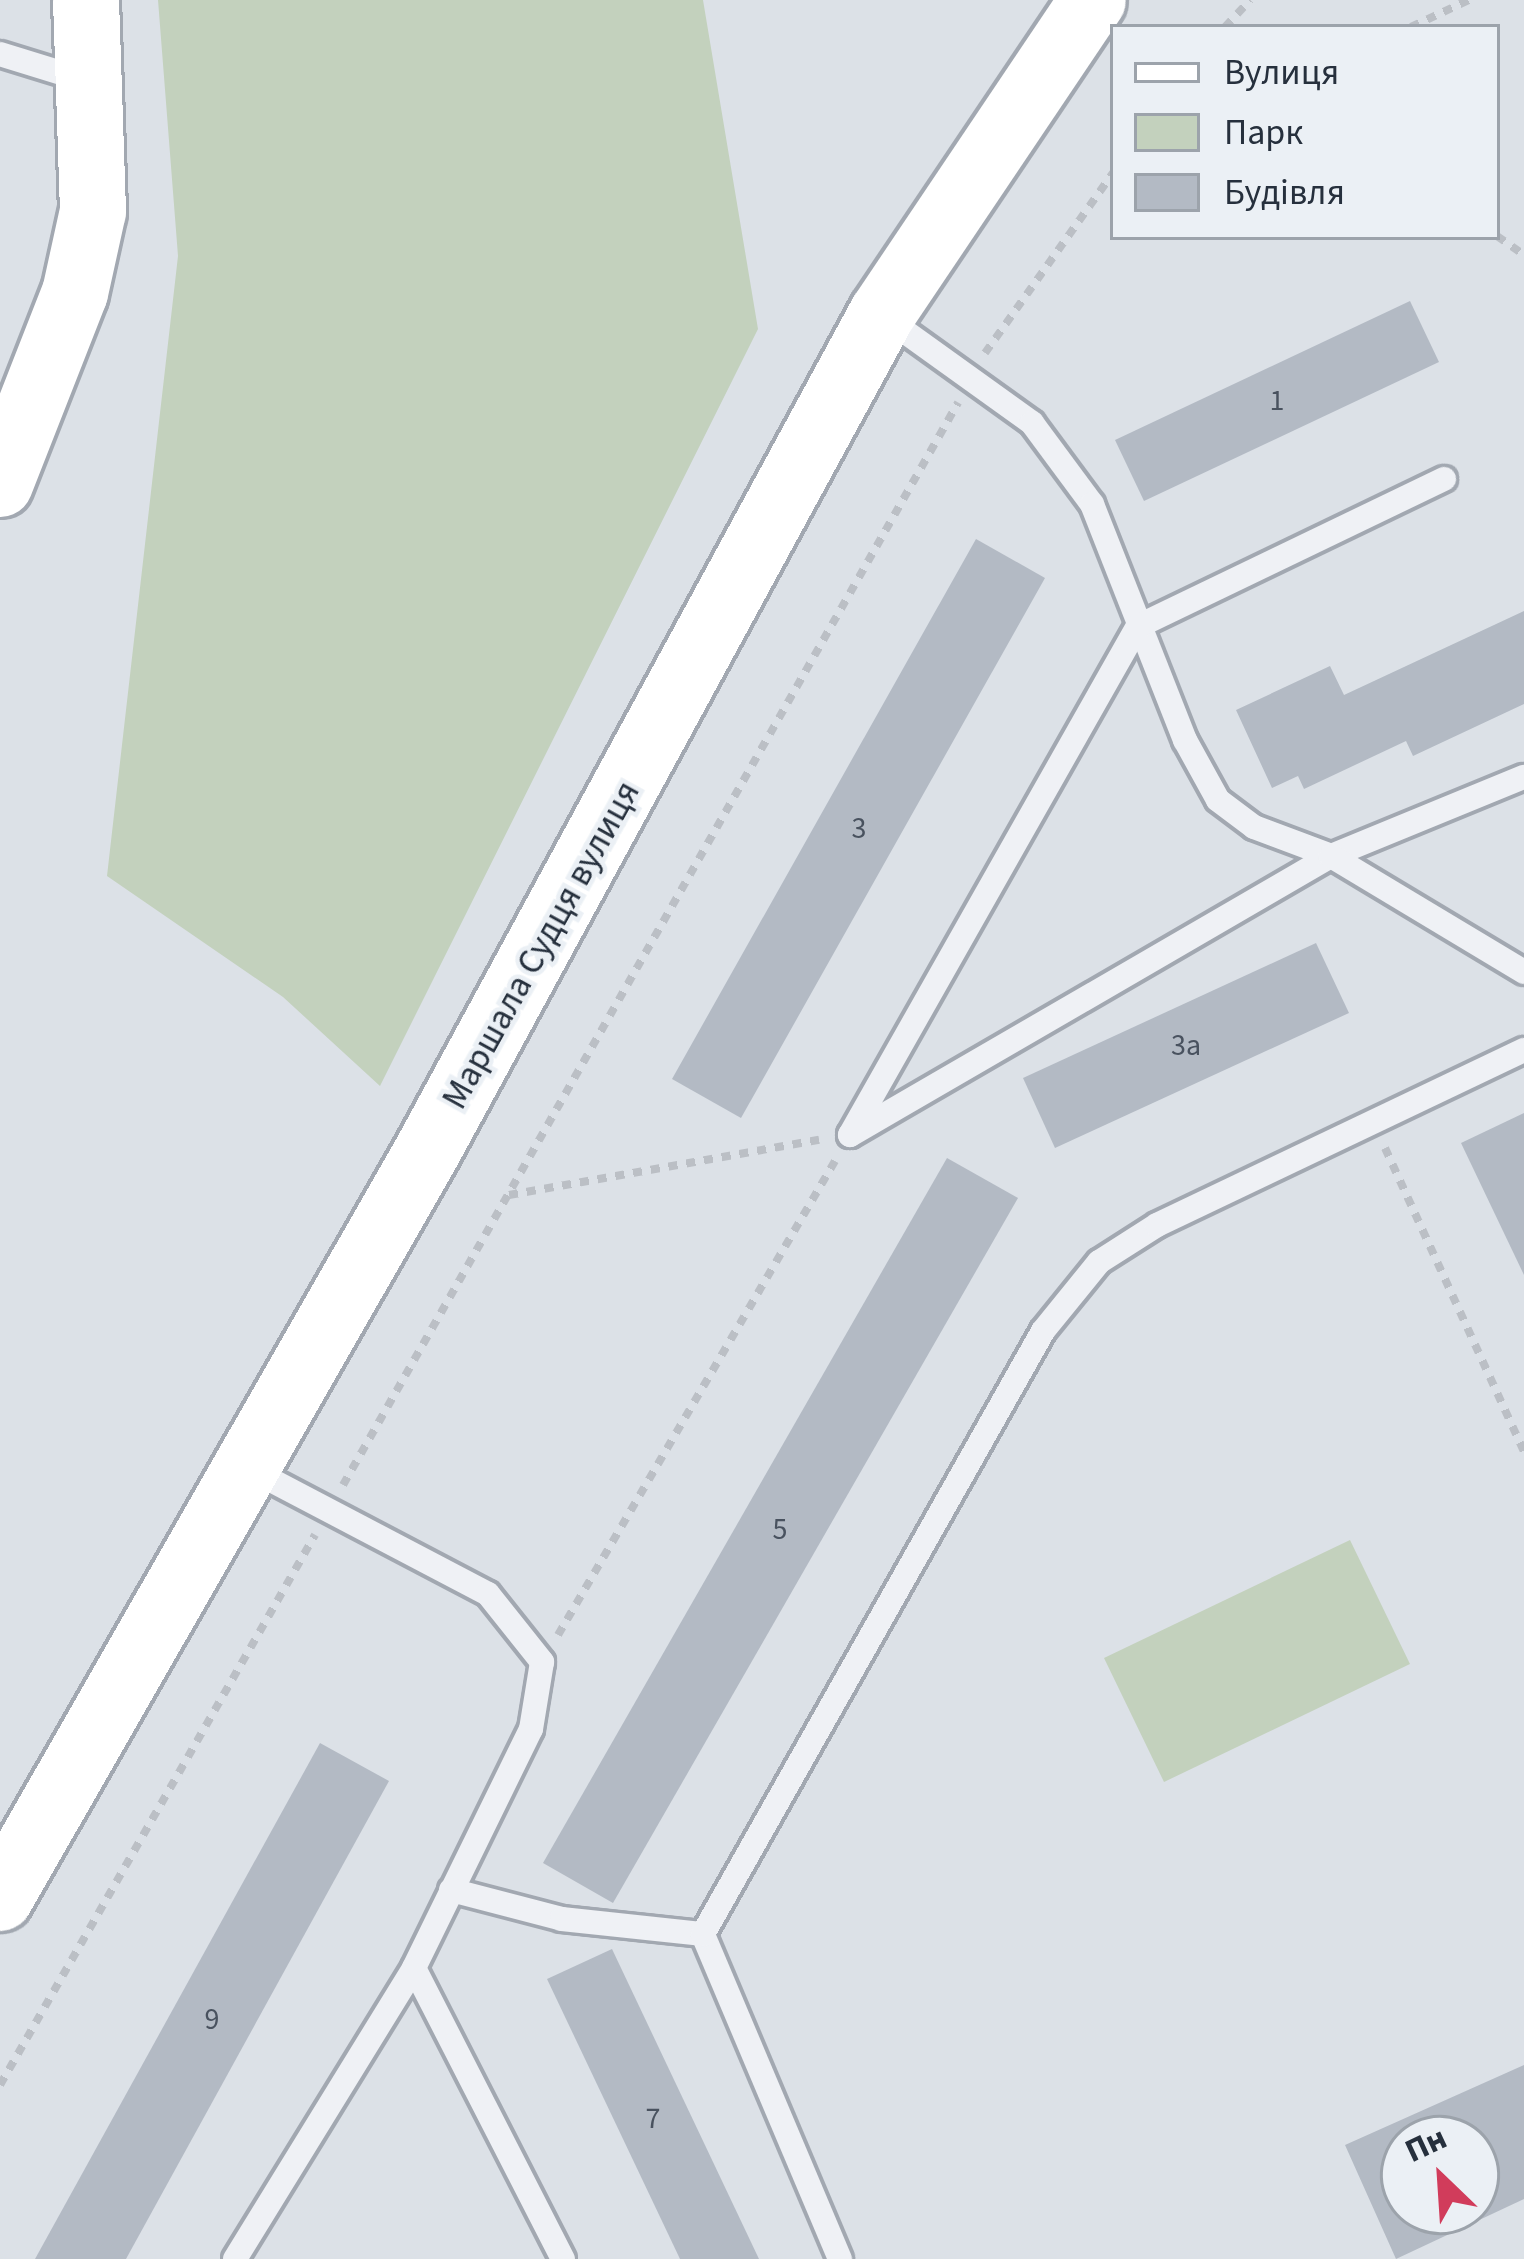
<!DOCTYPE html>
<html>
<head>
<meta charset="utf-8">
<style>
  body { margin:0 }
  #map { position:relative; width:1524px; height:2259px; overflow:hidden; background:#dce1e7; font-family:"Source Sans 3",sans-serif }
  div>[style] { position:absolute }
  .green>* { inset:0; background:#c3d1bd }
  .building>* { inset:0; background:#b3bac4 }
  .path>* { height:8px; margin-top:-4px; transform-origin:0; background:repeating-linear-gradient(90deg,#bbbfc5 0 9px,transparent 0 18px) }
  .roads { filter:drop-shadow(3px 0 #a2a8b1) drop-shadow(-3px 0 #a2a8b1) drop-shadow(0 3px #a2a8b1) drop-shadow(0 -3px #a2a8b1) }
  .lane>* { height:24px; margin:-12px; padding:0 12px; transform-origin:12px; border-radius:12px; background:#eff1f5 }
  .secondary>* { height:66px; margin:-33px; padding:0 33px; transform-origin:33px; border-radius:33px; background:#fff }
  span { translate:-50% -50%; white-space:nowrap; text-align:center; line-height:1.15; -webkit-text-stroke:9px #ebf0f5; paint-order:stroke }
  .number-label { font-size:30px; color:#49525f }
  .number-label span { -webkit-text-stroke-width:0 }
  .street-label { font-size:36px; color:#26303d }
  .legend { position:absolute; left:1110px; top:24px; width:390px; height:216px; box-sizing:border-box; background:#ebf0f5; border:3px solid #9ca3ab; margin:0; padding:15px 21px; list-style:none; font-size:36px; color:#26303d }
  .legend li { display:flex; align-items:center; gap:24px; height:60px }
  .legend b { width:60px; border:3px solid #9ca3ab }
  .north { position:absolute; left:1380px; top:2115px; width:120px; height:120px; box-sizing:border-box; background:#ebf0f5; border:3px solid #9ca3ab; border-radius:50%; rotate:335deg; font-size:33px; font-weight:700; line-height:48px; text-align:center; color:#26303d }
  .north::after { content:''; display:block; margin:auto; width:42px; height:54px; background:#d13c5b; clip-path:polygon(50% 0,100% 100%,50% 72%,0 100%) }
</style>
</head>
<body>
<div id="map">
  <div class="green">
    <div style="clip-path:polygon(158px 0,703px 0,758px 329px,380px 1086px,283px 997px,107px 876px,178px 256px)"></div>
    <div style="clip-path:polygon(1350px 1540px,1410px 1664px,1164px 1782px,1104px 1658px)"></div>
  </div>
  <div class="building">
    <div style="clip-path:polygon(1410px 301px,1439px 362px,1144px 501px,1115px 440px)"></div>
    <div style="clip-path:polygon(976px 539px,1045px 578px,741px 1118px,672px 1079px)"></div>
    <div style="clip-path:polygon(1524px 611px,1524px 704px,1413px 756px,1406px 741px,1304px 789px,1298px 776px,1272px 788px,1236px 710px,1330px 666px,1344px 695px)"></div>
    <div style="clip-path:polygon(1316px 943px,1349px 1013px,1055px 1148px,1023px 1078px)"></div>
    <div style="clip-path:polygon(1524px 1113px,1524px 1275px,1461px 1143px)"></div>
    <div style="clip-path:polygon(947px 1158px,1018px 1198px,613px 1903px,543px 1863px)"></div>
    <div style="clip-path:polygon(320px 1743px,389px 1781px,126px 2259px,35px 2259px)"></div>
    <div style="clip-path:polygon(612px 1949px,759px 2259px,680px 2259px,547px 1979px)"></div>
    <div style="clip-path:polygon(evenodd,1524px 2065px,1524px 2199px,1396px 2259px,1345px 2145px,1524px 2065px,1404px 2139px,1476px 2139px,1476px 2211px,1404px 2211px,1404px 2139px)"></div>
  </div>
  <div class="path">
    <div style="left:1225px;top:27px;width:37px;rotate:-47deg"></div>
    <div style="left:1411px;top:27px;width:64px;rotate:-25deg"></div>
    <div style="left:1497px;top:236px;width:33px;rotate:35deg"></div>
    <div style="left:985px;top:353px;width:221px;rotate:-54.6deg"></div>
    <div style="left:1385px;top:1148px;width:334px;rotate:65.4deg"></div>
    <div style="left:509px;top:1195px;width:315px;rotate:-10.1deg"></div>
    <div style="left:343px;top:1485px;width:1245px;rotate:-60.39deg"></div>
    <div style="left:558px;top:1635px;width:549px;rotate:-59.7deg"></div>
    <div style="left:0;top:2085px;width:634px;rotate:-60.2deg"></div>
  </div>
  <div class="roads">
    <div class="lane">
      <div style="left:0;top:54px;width:88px;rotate:17.2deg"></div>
      <div style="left:886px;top:318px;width:180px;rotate:35.7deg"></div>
      <div style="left:1032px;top:423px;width:101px;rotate:53.5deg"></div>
      <div style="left:1092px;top:504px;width:254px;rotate:68.5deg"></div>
      <div style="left:1185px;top:740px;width:68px;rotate:61.2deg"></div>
      <div style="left:1218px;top:800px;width:45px;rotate:36.9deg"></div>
      <div style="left:1254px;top:827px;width:82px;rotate:20.6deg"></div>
      <div style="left:1331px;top:856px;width:209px;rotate:-22.3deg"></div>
      <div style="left:1444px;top:479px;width:339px;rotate:154.3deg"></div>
      <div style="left:1138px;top:626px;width:585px;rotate:119.5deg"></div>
      <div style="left:850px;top:1135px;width:556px;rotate:-30.12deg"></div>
      <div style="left:1331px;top:856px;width:225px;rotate:31deg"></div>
      <div style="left:246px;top:1467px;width:273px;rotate:27.7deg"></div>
      <div style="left:488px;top:1594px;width:87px;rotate:51.5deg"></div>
      <div style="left:542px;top:1662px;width:68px;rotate:99.3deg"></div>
      <div style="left:531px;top:1729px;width:266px;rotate:116.1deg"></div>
      <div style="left:451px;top:1890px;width:115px;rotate:14.6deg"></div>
      <div style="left:562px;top:1919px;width:142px;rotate:6.1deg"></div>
      <div style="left:235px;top:2259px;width:342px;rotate:-58.4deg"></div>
      <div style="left:414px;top:1968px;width:327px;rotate:62.9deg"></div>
      <div style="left:840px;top:2259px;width:353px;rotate:-112.9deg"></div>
      <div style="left:703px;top:1934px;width:692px;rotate:-60.58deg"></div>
      <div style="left:1043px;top:1331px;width:89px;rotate:-50.9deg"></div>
      <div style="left:1099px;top:1262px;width:69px;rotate:-32.5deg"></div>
      <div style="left:1157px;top:1225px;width:407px;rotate:-25.5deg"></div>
    </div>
    <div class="secondary">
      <div style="left:0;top:484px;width:205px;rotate:-68.6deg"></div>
      <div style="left:75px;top:293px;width:84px;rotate:-77.6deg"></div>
      <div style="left:93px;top:211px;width:211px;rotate:-91.9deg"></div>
      <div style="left:0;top:1898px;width:862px;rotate:-60.22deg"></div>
      <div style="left:428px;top:1150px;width:951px;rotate:-61.5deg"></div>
      <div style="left:882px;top:314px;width:378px;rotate:-56.1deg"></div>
    </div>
  </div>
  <div class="number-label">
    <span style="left:1277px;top:401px">1</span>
    <span style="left:859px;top:829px">3</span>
    <span style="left:1186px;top:1046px">3а</span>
    <span style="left:780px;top:1530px">5</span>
    <span style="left:212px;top:2020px">9</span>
    <span style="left:653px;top:2119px">7</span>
  </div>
  <div class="street-label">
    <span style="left:541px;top:945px;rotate:-61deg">Маршала Судця вулиця</span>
  </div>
  <ul class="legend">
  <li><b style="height:15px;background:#fff"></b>Вулиця</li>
  <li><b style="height:33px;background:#c3d1bd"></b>Парк</li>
  <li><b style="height:33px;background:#b3bac4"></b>Будівля</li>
  </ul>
  <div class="north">Пн</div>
</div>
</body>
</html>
